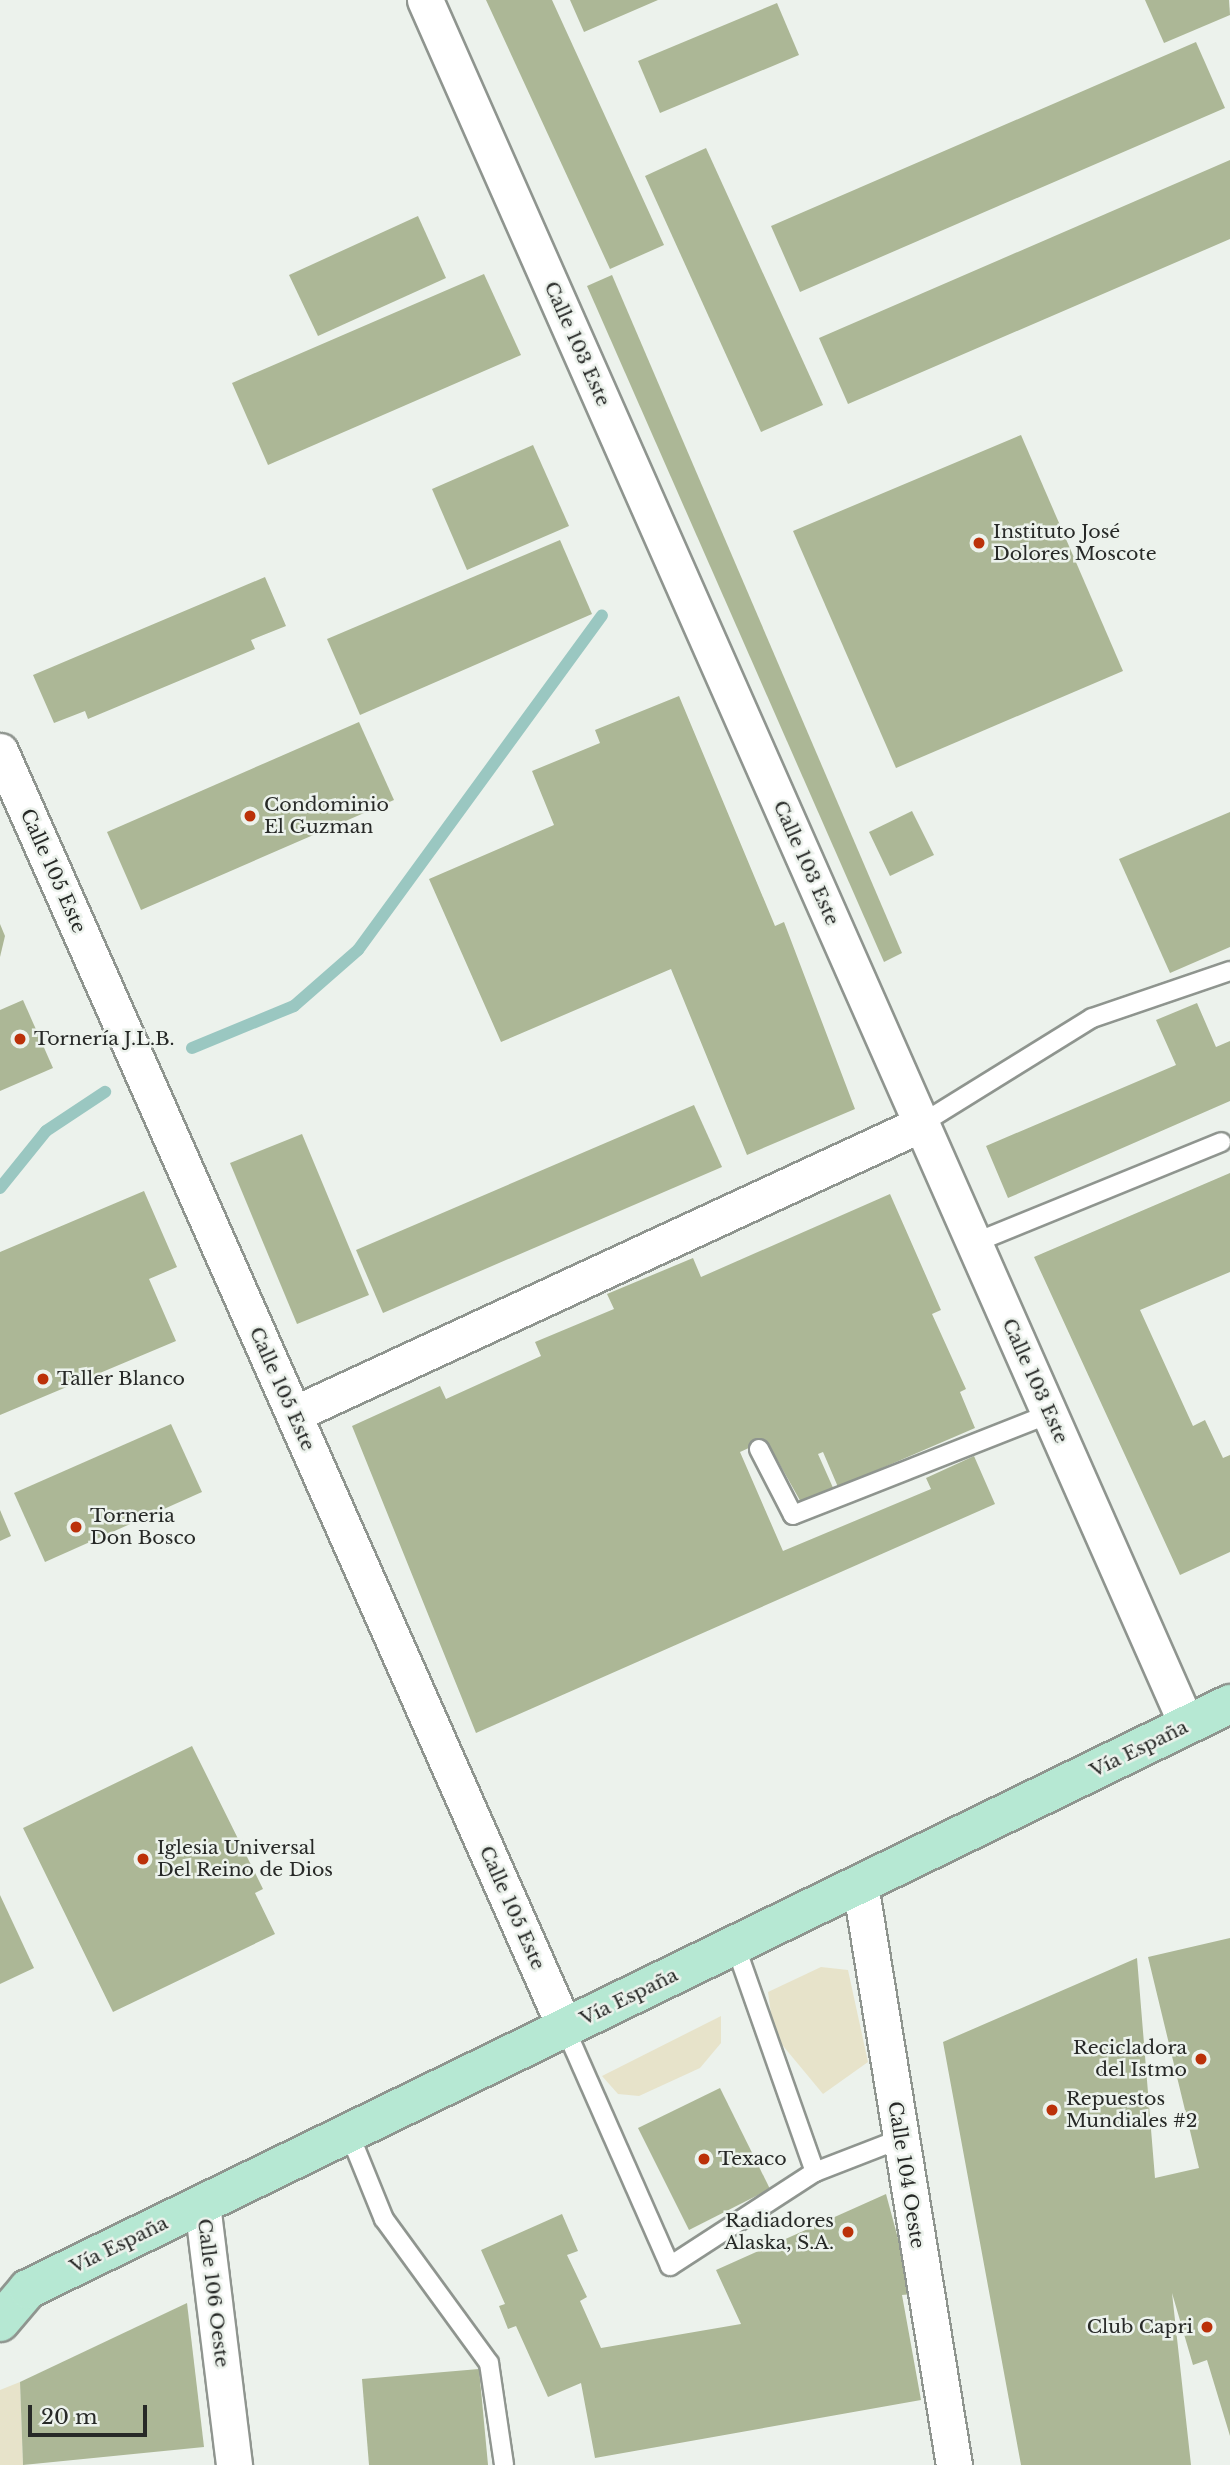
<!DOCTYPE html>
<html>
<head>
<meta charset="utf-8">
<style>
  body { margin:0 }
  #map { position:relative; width:1230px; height:2465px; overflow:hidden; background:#ecf2ec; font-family:"Libre Baskerville",serif }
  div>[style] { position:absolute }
  .green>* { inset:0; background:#e7e3ca }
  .stream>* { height:12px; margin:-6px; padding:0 6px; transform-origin:6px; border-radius:6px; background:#9ac7c1 }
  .building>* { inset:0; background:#acb796 }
  .roads { filter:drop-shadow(2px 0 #8f958f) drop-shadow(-2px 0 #8f958f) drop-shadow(0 2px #8f958f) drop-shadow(0 -2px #8f958f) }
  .lane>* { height:18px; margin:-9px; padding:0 9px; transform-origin:9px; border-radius:9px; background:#fff }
  .street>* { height:35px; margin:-17.5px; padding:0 17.5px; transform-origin:17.5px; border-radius:17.5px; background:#fff }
  .primary>* { height:38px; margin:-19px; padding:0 19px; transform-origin:19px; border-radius:19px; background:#b6e8d3 }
  .dots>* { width:19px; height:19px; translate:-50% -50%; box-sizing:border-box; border:4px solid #ecf2ec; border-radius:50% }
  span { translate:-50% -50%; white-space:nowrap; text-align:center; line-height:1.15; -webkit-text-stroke:5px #ecf2ec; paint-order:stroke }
  .street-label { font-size:19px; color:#272927 }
  .poi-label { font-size:19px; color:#272927 }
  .left { translate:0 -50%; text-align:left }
  .right { translate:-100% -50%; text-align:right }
  .scale { position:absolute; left:28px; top:2405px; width:119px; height:32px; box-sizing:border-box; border:4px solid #272927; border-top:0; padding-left:9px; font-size:21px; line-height:24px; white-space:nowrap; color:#272927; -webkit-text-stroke:5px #ecf2ec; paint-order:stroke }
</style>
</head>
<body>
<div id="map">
  <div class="green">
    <div style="clip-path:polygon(821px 1967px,848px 1970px,868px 2062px,823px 2094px,774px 2035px,768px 1992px)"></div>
    <div style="clip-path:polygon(721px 2016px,721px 2043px,700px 2068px,639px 2096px,618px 2094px,602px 2076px)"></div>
    <div style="clip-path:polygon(20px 2382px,23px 2465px,0 2465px,0 2390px)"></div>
  </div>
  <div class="stream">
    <div style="left:192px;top:1048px;width:110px;rotate:-22.4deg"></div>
    <div style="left:294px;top:1006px;width:85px;rotate:-41.2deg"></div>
    <div style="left:358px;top:950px;width:414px;rotate:-53.9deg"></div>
    <div style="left:0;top:1188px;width:73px;rotate:-51.1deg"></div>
    <div style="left:46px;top:1131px;width:71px;rotate:-33.5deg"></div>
  </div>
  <div class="building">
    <div style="clip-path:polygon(486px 0,552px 0,664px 245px,610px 269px)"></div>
    <div style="clip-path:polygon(570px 0,658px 0,584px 32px)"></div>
    <div style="clip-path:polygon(1145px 0,1229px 0,1230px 15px,1164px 43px)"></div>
    <div style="clip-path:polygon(777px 3px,799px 55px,660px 113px,638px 61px)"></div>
    <div style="clip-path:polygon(1196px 42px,1225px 108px,800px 292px,771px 226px)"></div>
    <div style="clip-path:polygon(706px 148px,823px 405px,761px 432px,645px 176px)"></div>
    <div style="clip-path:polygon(1230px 160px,1230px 239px,848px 404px,819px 338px)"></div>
    <div style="clip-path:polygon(418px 216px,446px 278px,318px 336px,289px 275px)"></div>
    <div style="clip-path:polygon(484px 274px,521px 355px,268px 465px,232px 383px)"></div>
    <div style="clip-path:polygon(612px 275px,902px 953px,884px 962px,587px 286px)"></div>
    <div style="clip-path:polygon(1021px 435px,1123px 671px,896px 768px,793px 531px)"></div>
    <div style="clip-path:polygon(533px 445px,569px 526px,467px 570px,432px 489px)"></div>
    <div style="clip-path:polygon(560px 540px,592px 614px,360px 715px,327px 639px)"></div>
    <div style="clip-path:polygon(265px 577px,286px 626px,251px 640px,255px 649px,88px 719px,85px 711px,54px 723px,33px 675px)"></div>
    <div style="clip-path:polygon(679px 696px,775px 926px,784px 922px,855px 1109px,747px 1155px,671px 969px,501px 1042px,429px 879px,554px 825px,532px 771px,600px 743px,595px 730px)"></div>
    <div style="clip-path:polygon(359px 722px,394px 800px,141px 910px,107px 832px)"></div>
    <div style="clip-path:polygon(912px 811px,934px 855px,890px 876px,869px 832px)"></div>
    <div style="clip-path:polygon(1230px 812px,1230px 947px,1170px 973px,1119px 859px)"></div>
    <div style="clip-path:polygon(0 924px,5px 936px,0 957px)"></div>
    <div style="clip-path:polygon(23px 1000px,53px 1068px,0 1091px,0 1010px)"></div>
    <div style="clip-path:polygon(1197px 1003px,1216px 1047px,1230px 1041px,1230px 1101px,1008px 1198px,986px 1146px,1176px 1065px,1156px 1020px)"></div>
    <div style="clip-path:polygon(694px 1105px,722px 1167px,383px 1313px,356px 1250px)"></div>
    <div style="clip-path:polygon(302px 1134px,369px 1295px,297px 1324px,230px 1163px)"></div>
    <div style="clip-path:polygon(1230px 1173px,1230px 1272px,1140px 1310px,1193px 1426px,1205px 1420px,1223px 1458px,1230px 1455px,1230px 1552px,1180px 1575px,1034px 1257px)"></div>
    <div style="clip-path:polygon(144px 1191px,177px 1267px,149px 1279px,176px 1341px,0 1415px,0 1252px)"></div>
    <div style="clip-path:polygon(890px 1194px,941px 1310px,932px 1314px,966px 1389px,960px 1392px,975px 1428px,838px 1487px,823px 1452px,818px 1454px,834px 1490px,802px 1504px,766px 1440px,740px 1452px,783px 1551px,931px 1489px,926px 1478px,974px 1456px,995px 1504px,476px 1733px,352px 1426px,440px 1386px,446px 1399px,541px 1356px,535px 1342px,614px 1309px,607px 1294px,693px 1258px,701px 1277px)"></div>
    <div style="clip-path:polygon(171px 1424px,202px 1492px,45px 1562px,14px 1493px)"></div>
    <div style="clip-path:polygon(0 1510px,11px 1536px,0 1541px)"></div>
    <div style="clip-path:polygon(192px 1746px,263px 1889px,255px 1893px,275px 1934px,113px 2012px,23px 1828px)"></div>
    <div style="clip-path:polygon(0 1895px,34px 1968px,0 1984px)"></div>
    <div style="clip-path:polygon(1230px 1938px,1230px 2436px,1207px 2360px,1193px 2365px,1172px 2293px,1191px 2465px,1021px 2465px,943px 2042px,1137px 1958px,1155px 2178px,1199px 2168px,1148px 1957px)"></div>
    <div style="clip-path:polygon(720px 2088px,770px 2189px,689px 2230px,638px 2128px)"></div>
    <div style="clip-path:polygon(886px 2194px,913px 2294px,902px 2295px,921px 2400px,595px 2458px,581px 2383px,548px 2397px,516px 2326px,508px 2329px,499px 2306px,505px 2304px,481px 2250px,562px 2214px,578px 2251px,567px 2255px,587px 2297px,580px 2301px,601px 2348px,741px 2324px,716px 2270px)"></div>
    <div style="clip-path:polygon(187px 2303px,204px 2447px,23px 2465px,20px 2382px)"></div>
    <div style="clip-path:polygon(479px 2369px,488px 2465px,369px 2465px,362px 2379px)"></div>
  </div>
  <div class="roads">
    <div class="lane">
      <div style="left:921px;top:1124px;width:201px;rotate:-31.8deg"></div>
      <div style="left:1092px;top:1018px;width:146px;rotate:-18.8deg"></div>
      <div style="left:974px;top:1243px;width:267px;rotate:-22.2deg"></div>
      <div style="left:759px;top:1449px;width:74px;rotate:62.7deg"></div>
      <div style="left:793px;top:1515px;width:275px;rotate:-21.5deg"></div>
      <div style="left:565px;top:2028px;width:260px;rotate:66.2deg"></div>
      <div style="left:670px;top:2266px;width:173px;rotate:-33deg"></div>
      <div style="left:815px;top:2172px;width:241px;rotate:-109.4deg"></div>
      <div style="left:349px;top:2133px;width:93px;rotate:67.9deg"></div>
      <div style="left:384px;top:2219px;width:178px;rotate:53.9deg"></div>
      <div style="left:489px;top:2363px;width:103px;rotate:81.6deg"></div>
      <div style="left:815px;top:2172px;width:91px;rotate:-21.2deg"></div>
    </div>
    <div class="street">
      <div style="left:425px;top:0;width:1886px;rotate:66.17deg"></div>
      <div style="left:0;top:751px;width:1396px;rotate:66.13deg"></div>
      <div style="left:294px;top:1414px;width:691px;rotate:-24.82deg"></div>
      <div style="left:860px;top:1884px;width:589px;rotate:80.81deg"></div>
      <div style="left:202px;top:2204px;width:263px;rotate:83deg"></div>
    </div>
    <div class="primary">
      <div style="left:0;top:2322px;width:43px;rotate:-49.7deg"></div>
      <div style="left:28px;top:2289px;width:1337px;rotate:-25.95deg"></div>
    </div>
  </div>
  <div class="dots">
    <div style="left:979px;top:543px;background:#bb3109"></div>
    <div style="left:250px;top:816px;background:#bb3109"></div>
    <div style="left:20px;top:1039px;background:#bb3109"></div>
    <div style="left:43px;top:1379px;background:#bb3109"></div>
    <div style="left:76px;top:1527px;background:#bb3109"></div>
    <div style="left:143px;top:1859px;background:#bb3109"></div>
    <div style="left:1201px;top:2059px;background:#bb3109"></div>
    <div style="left:1052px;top:2110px;background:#bb3109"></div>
    <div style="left:704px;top:2159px;background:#bb3109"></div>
    <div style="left:848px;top:2232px;background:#bb3109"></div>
    <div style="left:1207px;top:2327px;background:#bb3109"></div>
  </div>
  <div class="street-label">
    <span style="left:577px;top:344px;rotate:66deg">Calle 103 Este</span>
    <span style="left:806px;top:863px;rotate:66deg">Calle 103 Este</span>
    <span style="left:53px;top:871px;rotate:66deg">Calle 105 Este</span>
    <span style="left:1035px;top:1381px;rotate:66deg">Calle 103 Este</span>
    <span style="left:282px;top:1389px;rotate:66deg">Calle 105 Este</span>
    <span style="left:1139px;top:1749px;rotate:-26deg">Vía España</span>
    <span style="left:512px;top:1908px;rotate:66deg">Calle 105 Este</span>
    <span style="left:629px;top:1997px;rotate:-26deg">Vía España</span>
    <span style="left:906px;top:2175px;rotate:81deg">Calle 104 Oeste</span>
    <span style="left:119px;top:2245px;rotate:-26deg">Vía España</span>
    <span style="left:213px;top:2293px;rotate:83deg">Calle 106 Oeste</span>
  </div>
  <div class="poi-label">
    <span class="left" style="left:993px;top:543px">Instituto José<br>Dolores Moscote</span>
    <span class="left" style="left:264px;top:816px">Condominio<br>El Guzman</span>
    <span class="left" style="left:34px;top:1039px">Tornería J.L.B.</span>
    <span class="left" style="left:57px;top:1379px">Taller Blanco</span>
    <span class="left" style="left:90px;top:1527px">Torneria<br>Don Bosco</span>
    <span class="left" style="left:157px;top:1859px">Iglesia Universal<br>Del Reino de Dios</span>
    <span class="right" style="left:1187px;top:2059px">Recicladora<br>del Istmo</span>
    <span class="left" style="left:1066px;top:2110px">Repuestos<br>Mundiales #2</span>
    <span class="left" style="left:718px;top:2159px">Texaco</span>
    <span class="right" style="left:834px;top:2232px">Radiadores<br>Alaska, S.A.</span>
    <span class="right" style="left:1193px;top:2327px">Club Capri</span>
  </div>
  <div class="scale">20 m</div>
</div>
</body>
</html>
